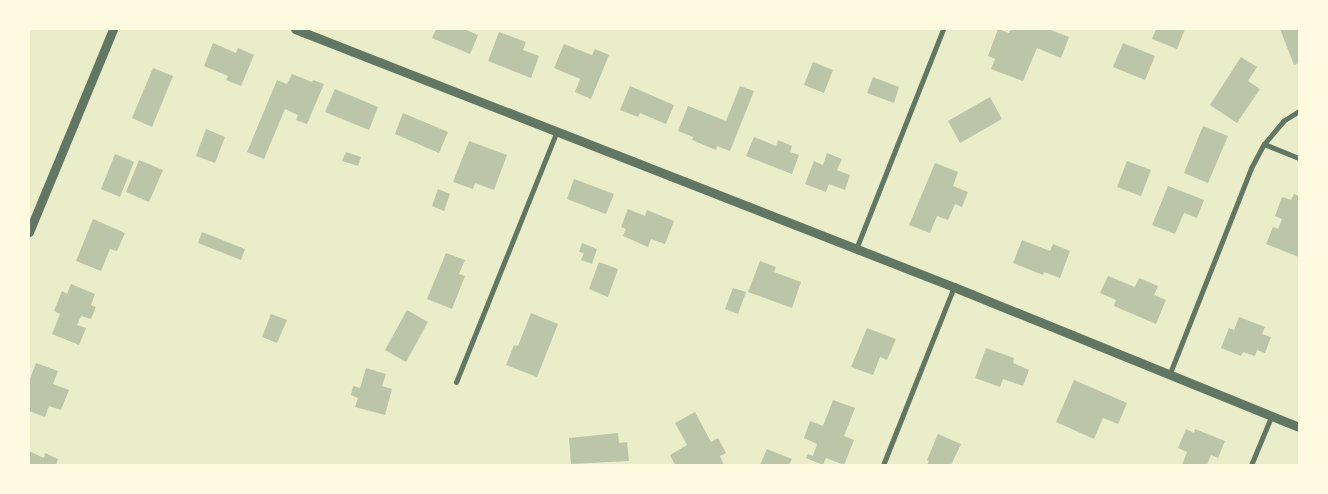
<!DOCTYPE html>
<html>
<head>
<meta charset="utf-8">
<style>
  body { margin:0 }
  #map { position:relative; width:1328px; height:494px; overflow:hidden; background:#e9edc9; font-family:Lato,sans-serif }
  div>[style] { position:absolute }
  .building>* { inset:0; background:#bcc5a7 }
  .minor>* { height:5px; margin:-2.5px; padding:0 2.5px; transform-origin:2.5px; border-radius:2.5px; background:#617663 }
  .tertiary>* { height:9px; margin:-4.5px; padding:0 4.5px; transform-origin:4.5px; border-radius:4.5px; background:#617663 }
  span { translate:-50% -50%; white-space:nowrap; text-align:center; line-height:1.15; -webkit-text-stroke:5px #fefae0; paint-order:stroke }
  .frame { position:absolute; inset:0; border:30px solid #fefae0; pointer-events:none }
</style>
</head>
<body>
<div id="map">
  <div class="building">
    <div style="clip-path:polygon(436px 29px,464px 29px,478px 35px,470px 54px,432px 38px)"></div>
    <div style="clip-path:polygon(998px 29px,1009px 33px,1011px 29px,1048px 29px,1069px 37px,1061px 58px,1037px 48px,1023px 81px,991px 69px,995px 59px,988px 56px)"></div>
    <div style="clip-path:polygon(1156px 29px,1185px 29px,1177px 49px,1152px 39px)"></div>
    <div style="clip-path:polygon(1280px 29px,1299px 29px,1299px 63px,1294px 65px)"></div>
    <div style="clip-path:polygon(499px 32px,526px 42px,523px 50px,539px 56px,531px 78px,488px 61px)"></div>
    <div style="clip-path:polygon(213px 43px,236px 53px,238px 48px,254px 55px,241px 86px,226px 80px,228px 76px,204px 66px)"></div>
    <div style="clip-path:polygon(1123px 43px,1155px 56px,1145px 80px,1113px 67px)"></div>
    <div style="clip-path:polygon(564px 44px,592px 55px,595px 49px,609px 55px,591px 99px,575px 92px,580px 79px,554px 68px)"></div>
    <div style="clip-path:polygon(1241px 57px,1257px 67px,1248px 81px,1260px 89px,1237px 123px,1210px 105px)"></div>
    <div style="clip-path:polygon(813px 62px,833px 70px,824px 93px,804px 85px)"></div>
    <div style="clip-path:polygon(153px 68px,173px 76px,152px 127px,132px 118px)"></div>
    <div style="clip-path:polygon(292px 74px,312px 82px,313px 80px,324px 84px,307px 124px,296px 120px,298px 115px,285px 109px,264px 159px,247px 152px,277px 80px,287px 84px)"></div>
    <div style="clip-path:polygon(873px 77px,899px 87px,894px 103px,867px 93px)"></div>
    <div style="clip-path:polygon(630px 86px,674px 105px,666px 124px,640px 113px,638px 117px,620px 110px)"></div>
    <div style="clip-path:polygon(740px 86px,754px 91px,730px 151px,717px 146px,716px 150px,692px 140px,693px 137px,678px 131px,688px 106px,726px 121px)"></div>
    <div style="clip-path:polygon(335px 89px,378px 107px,369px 130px,325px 112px)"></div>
    <div style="clip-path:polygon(990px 97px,1002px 119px,960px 143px,948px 121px)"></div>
    <div style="clip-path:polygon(403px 113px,448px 132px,439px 153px,395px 134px)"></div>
    <div style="clip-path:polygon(1203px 126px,1228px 136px,1208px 183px,1184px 173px)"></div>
    <div style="clip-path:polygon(206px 129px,225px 137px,215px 163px,196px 156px)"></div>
    <div style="clip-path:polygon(754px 137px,776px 146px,778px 140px,792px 146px,790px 152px,799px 155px,792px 174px,746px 156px)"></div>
    <div style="clip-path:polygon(469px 141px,507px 155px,494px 190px,475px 183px,473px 189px,453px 182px)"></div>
    <div style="clip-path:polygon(346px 152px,361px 157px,358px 166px,342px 161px)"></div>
    <div style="clip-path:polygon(827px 153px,842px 159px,837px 170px,850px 175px,845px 190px,829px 184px,826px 192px,805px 184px,814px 161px,823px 165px)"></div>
    <div style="clip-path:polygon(115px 154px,134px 162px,120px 197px,101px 189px)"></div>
    <div style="clip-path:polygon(139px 160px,163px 170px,149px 202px,126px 192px)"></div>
    <div style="clip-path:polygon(1127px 161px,1151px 170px,1141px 196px,1117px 187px)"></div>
    <div style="clip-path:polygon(935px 163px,958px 172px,953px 186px,968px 192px,962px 207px,955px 204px,948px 220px,937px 216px,930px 233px,909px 225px)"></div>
    <div style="clip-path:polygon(574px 179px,614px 194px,606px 214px,567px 199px)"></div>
    <div style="clip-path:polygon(1168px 186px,1204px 200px,1197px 218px,1184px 213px,1175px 234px,1152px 225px)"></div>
    <div style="clip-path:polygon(438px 189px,450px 194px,444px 211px,432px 206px)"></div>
    <div style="clip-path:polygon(1294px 194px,1299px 196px,1299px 257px,1266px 244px,1273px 227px,1278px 229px,1282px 219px,1275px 216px,1282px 197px,1291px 200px)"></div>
    <div style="clip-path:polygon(628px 209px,645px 216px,647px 210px,674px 221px,665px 244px,651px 239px,648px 247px,623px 236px,626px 229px,621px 227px)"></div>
    <div style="clip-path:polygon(93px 219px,125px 233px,117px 251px,110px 249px,101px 271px,76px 261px)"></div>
    <div style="clip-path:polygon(202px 232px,245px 249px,241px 260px,198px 243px)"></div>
    <div style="clip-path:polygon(1022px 240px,1050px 251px,1053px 244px,1070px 251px,1060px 278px,1044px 272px,1043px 275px,1013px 263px)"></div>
    <div style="clip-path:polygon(582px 243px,597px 249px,592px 264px,581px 260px,584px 253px,579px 252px)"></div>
    <div style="clip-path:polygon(446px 253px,465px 260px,459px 274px,465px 276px,452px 309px,427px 299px)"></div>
    <div style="clip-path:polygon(760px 261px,776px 267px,774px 272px,801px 282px,792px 308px,748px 292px)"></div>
    <div style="clip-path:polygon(599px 262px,618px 269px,608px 297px,589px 289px)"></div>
    <div style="clip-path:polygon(1108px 276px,1135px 287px,1139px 278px,1158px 286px,1154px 295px,1166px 300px,1156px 324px,1114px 306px,1116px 300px,1100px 293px)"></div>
    <div style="clip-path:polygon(71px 284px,95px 294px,91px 305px,96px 307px,91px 319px,81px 316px,77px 325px,86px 328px,79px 345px,52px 334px,60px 314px,54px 311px,62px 291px,67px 294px)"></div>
    <div style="clip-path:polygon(733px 288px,746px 292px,738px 314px,725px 309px)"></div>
    <div style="clip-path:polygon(407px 310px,428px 322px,406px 362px,385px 350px)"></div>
    <div style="clip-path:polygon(531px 313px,558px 324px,537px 377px,506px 365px,514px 345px,518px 346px)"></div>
    <div style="clip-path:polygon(271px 314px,287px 320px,277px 343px,262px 337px)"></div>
    <div style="clip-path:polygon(1239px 317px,1265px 327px,1262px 334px,1271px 337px,1265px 353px,1257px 350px,1255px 356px,1243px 352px,1241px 356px,1221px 348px,1229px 328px,1234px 330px)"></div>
    <div style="clip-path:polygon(867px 328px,896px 339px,887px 360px,880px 357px,873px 375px,851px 367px)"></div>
    <div style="clip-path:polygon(986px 348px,1014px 358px,1013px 363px,1029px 370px,1023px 386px,1003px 379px,1000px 387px,975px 378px)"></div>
    <div style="clip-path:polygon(36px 363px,58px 371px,53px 384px,69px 390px,61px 410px,49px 406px,45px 417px,29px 411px,29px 381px)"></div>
    <div style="clip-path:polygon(366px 368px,386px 374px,382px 386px,392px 389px,385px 415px,355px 407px,358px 398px,351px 395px,353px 386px,360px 388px)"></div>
    <div style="clip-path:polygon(1074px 380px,1127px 403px,1118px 424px,1103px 418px,1094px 439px,1056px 422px)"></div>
    <div style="clip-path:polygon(833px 400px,855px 408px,844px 436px,854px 440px,844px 465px,826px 458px,823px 465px,806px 458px,808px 454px,813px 456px,817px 444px,804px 438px,810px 421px,823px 426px)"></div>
    <div style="clip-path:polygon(695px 412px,711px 442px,718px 438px,726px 453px,720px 456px,724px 465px,675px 465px,670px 455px,687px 445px,675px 423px)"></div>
    <div style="clip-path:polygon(1186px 429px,1194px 433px,1195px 429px,1225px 441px,1218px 458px,1211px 455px,1207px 465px,1182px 465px,1187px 452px,1178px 448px)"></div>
    <div style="clip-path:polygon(618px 433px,619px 443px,627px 442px,629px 461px,571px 464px,569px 438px)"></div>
    <div style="clip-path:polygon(938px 434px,961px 444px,951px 465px,927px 465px,929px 461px,927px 460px)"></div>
    <div style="clip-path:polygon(767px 449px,792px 459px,789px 465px,760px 465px)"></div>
    <div style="clip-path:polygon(29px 451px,44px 458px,45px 453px,58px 459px,56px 465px,29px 465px)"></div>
  </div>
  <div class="minor">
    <div style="left:1264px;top:144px;width:38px;rotate:22deg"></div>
    <div style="left:856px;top:249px;width:237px;rotate:-68.4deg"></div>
    <div style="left:1170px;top:373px;width:220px;rotate:-68.4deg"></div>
    <div style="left:1251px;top:168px;width:27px;rotate:-62deg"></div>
    <div style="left:1264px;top:144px;width:30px;rotate:-50deg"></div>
    <div style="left:1283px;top:121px;width:19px;rotate:-32deg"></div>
    <div style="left:456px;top:382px;width:268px;rotate:-68.1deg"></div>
    <div style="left:883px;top:465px;width:192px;rotate:-68.3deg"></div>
    <div style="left:1251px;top:465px;width:52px;rotate:-67.4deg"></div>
  </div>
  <div class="tertiary">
    <div style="left:295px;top:29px;width:708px;rotate:21.38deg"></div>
    <div style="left:954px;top:287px;width:372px;rotate:22.1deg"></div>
    <div style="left:29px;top:232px;width:220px;rotate:-67.5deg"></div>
  </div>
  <div class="frame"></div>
</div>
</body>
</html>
